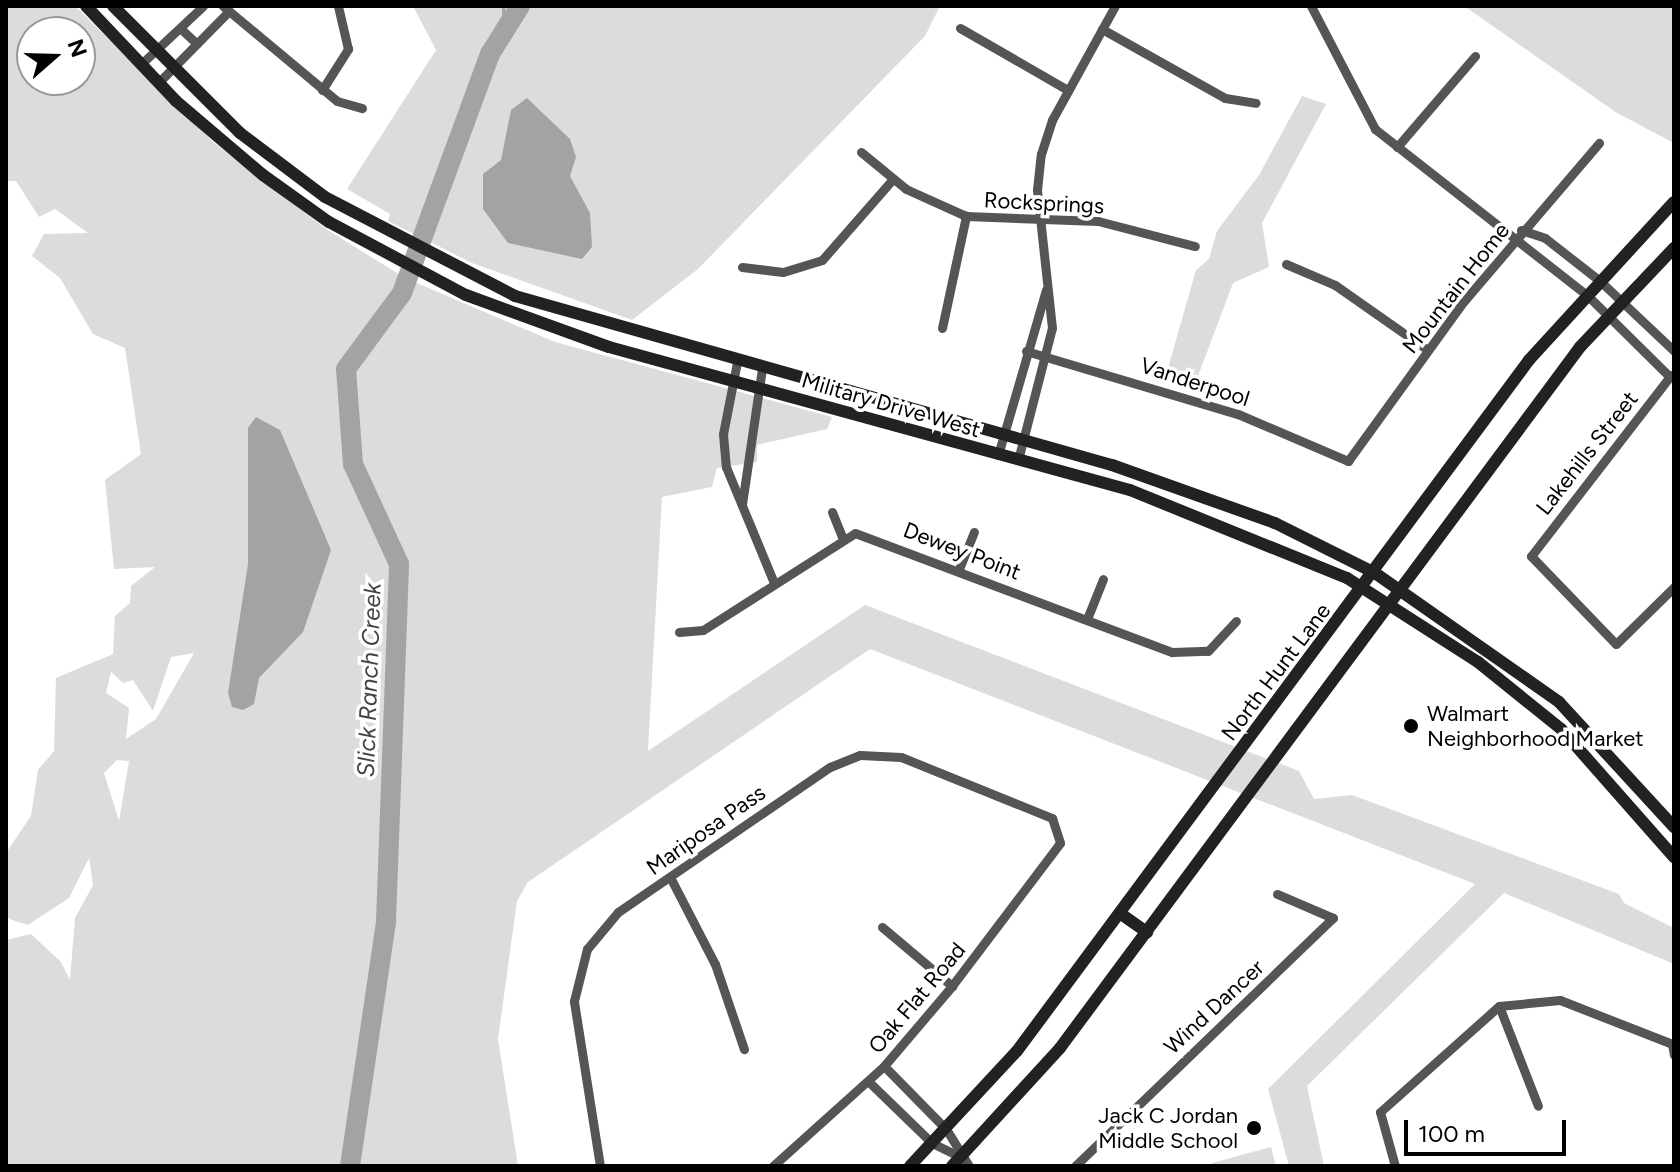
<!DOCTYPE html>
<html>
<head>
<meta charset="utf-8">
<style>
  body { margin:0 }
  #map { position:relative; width:1680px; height:1172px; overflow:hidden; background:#fff; font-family:Figtree,sans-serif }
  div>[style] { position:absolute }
  .green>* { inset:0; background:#dcdcdc }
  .water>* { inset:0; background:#a3a3a3 }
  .stream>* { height:3px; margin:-1.5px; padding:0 1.5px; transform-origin:1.5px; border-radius:1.5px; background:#a3a3a3 }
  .river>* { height:20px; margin:-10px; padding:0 10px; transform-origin:10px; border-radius:10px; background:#a3a3a3 }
  .minor>* { height:9px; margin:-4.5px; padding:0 4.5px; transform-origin:4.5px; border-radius:4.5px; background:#555 }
  .secondary>* { height:12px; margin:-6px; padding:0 6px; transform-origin:6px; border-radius:6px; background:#222 }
  .dots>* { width:22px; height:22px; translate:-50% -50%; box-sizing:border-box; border:4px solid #fff; border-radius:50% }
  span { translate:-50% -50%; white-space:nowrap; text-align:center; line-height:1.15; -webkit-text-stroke:7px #fff; paint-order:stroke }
  .street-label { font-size:22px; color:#000 }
  .poi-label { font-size:22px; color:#000 }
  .left { translate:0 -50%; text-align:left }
  .right { translate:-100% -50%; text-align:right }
  .water-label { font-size:24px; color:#444; font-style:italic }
  .frame { position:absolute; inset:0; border:8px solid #000; pointer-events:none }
  .north { position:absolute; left:16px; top:16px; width:80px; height:80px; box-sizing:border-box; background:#fff; border:2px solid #999; border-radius:50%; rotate:70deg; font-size:22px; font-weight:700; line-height:32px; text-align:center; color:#000 }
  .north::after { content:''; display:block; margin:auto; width:28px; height:36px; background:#000; clip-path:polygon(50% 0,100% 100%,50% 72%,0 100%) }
  .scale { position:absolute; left:1404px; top:1120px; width:162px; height:36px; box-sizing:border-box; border:4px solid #000; border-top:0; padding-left:10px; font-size:24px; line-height:28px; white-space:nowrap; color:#000; -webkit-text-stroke:6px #fff; paint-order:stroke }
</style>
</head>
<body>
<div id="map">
  <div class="green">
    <div style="clip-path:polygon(evenodd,6px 6px,75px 6px,212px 141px,326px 229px,405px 278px,555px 342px,832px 417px,827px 429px,757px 445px,757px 462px,717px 468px,712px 487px,662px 497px,648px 751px,865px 605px,1299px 771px,1314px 799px,1352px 795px,1619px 894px,1624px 903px,1674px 928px,1674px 964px,1504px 893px,1307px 1086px,1324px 1166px,1289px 1166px,1268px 1089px,1475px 884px,870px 649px,528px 882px,517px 901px,498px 1039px,518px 1166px,6px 1166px,6px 940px,31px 934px,61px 962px,70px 980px,75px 918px,93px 885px,89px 858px,69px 898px,28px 925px,15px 921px,6px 917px,6px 853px,31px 816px,38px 770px,54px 751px,56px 678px,113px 654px,115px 616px,130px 603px,131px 586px,155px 567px,114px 569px,105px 480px,141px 454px,125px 348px,93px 334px,60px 278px,32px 256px,44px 234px,88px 233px,55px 209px,39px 217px,16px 181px,6px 181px,6px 6px,32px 32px,80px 32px,80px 80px,32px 80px,32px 32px,6px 6px,194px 653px,156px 719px,126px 739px,129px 708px,106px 693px,111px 672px,123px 683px,133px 680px,153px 711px,171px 657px,194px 653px,6px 6px,117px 760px,129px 761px,119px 821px,104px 773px,117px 760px)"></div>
    <div style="clip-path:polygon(413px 6px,940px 6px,925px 36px,698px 269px,632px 320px,472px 263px,388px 221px,390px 214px,347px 189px,436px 50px)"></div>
    <div style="clip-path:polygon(1464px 6px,1674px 6px,1674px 143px,1617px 113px)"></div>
    <div style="clip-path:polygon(1302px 96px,1326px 104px,1262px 223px,1269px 267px,1233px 283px,1195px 384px,1166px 375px,1196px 270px,1209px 259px,1217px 231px,1259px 175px)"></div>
    <div style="clip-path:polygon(1271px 1147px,1276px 1166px,1213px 1166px,1212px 1163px)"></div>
  </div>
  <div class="water">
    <div style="clip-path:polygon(527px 98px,570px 139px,576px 157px,570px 176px,590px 213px,592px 247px,582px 259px,508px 243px,483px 209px,483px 174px,501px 160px,511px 110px)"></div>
    <div style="clip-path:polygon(256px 417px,280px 430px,331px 550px,303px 632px,259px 678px,254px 704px,243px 710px,232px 707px,228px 693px,248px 564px,248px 428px)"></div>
  </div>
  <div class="stream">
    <div style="left:503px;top:6px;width:26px;rotate:88deg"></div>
  </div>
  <div class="river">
    <div style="left:350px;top:1166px;width:248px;rotate:-81.6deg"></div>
    <div style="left:386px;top:921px;width:357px;rotate:-87.9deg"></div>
    <div style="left:399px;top:564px;width:110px;rotate:-114.7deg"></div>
    <div style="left:353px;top:464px;width:95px;rotate:-94.2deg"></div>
    <div style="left:346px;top:369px;width:94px;rotate:-53.6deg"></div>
    <div style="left:402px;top:293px;width:255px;rotate:-69.8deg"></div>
    <div style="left:490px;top:54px;width:57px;rotate:-58deg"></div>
  </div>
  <div class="minor">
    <div style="left:223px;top:6px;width:148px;rotate:39.8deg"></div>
    <div style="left:337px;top:101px;width:26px;rotate:16deg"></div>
    <div style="left:1311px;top:6px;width:139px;rotate:62.5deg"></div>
    <div style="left:1375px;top:129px;width:269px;rotate:38.1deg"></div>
    <div style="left:1587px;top:295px;width:117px;rotate:44.7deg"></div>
    <div style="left:180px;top:28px;width:23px;rotate:43deg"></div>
    <div style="left:960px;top:28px;width:125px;rotate:29.9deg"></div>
    <div style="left:1102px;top:29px;width:141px;rotate:29.3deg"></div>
    <div style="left:1225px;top:98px;width:31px;rotate:9deg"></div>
    <div style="left:140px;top:65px;width:86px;rotate:-43.1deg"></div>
    <div style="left:158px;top:83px;width:101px;rotate:-45.4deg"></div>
    <div style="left:322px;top:90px;width:49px;rotate:-57.6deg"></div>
    <div style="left:348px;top:49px;width:44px;rotate:-103.1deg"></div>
    <div style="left:1397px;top:147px;width:120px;rotate:-49.4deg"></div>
    <div style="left:861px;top:152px;width:58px;rotate:39.4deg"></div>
    <div style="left:906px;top:189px;width:66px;rotate:24.2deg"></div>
    <div style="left:966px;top:216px;width:132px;rotate:2.2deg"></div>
    <div style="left:1098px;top:221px;width:100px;rotate:14.5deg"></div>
    <div style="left:1521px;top:230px;width:25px;rotate:18deg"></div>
    <div style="left:1545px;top:238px;width:70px;rotate:38deg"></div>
    <div style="left:1600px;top:281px;width:102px;rotate:43.4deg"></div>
    <div style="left:1286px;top:264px;width:53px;rotate:23.2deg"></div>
    <div style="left:1335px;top:285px;width:113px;rotate:35deg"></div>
    <div style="left:742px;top:267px;width:41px;rotate:7deg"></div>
    <div style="left:783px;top:272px;width:41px;rotate:-17.1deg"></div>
    <div style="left:822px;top:260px;width:106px;rotate:-48.8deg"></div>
    <div style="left:942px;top:328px;width:115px;rotate:-77.9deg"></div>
    <div style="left:1026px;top:351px;width:221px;rotate:16.6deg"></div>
    <div style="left:1238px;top:414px;width:120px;rotate:23.1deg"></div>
    <div style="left:1348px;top:461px;width:198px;rotate:-54.1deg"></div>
    <div style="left:1464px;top:301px;width:208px;rotate:-49.5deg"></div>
    <div style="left:737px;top:362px;width:73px;rotate:101deg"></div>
    <div style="left:723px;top:434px;width:33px;rotate:85deg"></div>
    <div style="left:726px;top:467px;width:126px;rotate:67.5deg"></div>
    <div style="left:1671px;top:375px;width:229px;rotate:127.7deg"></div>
    <div style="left:1531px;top:556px;width:122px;rotate:46deg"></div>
    <div style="left:1616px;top:644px;width:81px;rotate:-44.5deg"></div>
    <div style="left:998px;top:455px;width:172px;rotate:-73.8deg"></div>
    <div style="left:1018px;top:460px;width:136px;rotate:-75.6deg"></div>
    <div style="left:1052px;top:328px;width:139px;rotate:-96.2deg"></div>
    <div style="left:1037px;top:190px;width:36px;rotate:-84deg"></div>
    <div style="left:1041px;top:154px;width:36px;rotate:-72deg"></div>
    <div style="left:1052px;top:120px;width:130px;rotate:-61.1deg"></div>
    <div style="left:742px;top:504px;width:136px;rotate:-81.6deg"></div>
    <div style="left:832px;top:512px;width:27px;rotate:68deg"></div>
    <div style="left:959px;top:569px;width:40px;rotate:-68deg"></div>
    <div style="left:1087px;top:619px;width:43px;rotate:-68.2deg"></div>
    <div style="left:679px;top:632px;width:24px;rotate:-5deg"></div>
    <div style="left:703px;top:630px;width:180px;rotate:-32.5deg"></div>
    <div style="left:855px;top:533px;width:339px;rotate:20.6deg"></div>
    <div style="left:1172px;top:652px;width:36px;rotate:-2deg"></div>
    <div style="left:1208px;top:651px;width:41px;rotate:-47deg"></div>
    <div style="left:670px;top:877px;width:98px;rotate:62.7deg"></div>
    <div style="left:715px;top:964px;width:90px;rotate:71.2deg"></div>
    <div style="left:882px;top:927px;width:92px;rotate:40.1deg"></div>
    <div style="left:1499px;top:1006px;width:107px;rotate:68.7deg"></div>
    <div style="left:884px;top:1066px;width:88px;rotate:45.5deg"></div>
    <div style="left:946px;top:1129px;width:44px;rotate:58.1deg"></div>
    <div style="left:868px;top:1081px;width:89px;rotate:44.1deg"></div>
    <div style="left:932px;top:1143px;width:32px;rotate:26deg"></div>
    <div style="left:600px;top:1166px;width:167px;rotate:-99deg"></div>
    <div style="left:574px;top:1001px;width:54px;rotate:-76deg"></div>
    <div style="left:587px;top:949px;width:48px;rotate:-50deg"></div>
    <div style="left:618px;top:912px;width:257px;rotate:-34.4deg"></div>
    <div style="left:830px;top:767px;width:32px;rotate:-22deg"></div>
    <div style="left:860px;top:755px;width:41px;rotate:2.8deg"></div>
    <div style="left:901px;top:757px;width:163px;rotate:22deg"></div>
    <div style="left:1052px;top:818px;width:26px;rotate:72deg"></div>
    <div style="left:1060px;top:843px;width:179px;rotate:127.1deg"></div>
    <div style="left:952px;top:986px;width:105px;rotate:130.4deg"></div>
    <div style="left:884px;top:1066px;width:149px;rotate:138deg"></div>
    <div style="left:1075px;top:1166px;width:358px;rotate:-43.9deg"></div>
    <div style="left:1333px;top:918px;width:61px;rotate:-156.8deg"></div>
    <div style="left:1395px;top:1166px;width:56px;rotate:-105.5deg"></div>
    <div style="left:1380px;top:1112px;width:159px;rotate:-41.7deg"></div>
    <div style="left:1499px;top:1006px;width:61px;rotate:-5.6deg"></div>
    <div style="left:1560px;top:1000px;width:120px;rotate:21.4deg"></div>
    <div style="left:1672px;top:1044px;width:11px;rotate:80deg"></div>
  </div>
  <div class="secondary">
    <div style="left:86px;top:6px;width:131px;rotate:46.5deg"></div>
    <div style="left:176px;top:101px;width:114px;rotate:40.4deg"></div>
    <div style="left:263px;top:175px;width:81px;rotate:35.5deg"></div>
    <div style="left:329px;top:222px;width:155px;rotate:28.1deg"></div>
    <div style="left:466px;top:295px;width:152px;rotate:20deg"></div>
    <div style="left:609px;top:347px;width:540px;rotate:15.35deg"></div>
    <div style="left:1130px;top:490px;width:234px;rotate:22.1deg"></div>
    <div style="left:1347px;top:578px;width:156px;rotate:32.7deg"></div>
    <div style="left:1478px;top:662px;width:107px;rotate:38.9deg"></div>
    <div style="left:1561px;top:729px;width:171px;rotate:48.6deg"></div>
    <div style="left:113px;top:6px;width:180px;rotate:45deg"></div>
    <div style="left:240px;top:133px;width:106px;rotate:37deg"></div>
    <div style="left:325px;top:197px;width:214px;rotate:27.5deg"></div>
    <div style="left:515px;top:296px;width:620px;rotate:15.81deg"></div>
    <div style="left:1112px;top:465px;width:173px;rotate:19.6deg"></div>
    <div style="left:1275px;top:523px;width:112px;rotate:26.6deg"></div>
    <div style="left:1375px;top:573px;width:225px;rotate:35deg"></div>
    <div style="left:1559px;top:702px;width:170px;rotate:47.4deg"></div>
    <div style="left:1121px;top:914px;width:32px;rotate:35deg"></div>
    <div style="left:910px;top:1166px;width:157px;rotate:-47.1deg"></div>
    <div style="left:1017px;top:1051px;width:860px;rotate:-53.46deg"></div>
    <div style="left:1529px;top:360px;width:214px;rotate:-47.5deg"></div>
    <div style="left:952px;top:1166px;width:160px;rotate:-47.5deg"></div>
    <div style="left:1060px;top:1048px;width:873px;rotate:-53.43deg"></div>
    <div style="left:1580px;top:347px;width:137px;rotate:-46.5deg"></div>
  </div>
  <div class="dots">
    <div style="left:1411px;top:726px;background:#000"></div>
    <div style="left:1254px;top:1128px;background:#000"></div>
  </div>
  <div class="street-label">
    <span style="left:1044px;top:203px;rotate:3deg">Rocksprings</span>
    <span style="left:1456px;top:288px;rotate:-52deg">Mountain Home</span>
    <span style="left:1195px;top:382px;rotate:18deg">Vanderpool</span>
    <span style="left:891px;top:405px;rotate:16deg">Military Drive West</span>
    <span style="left:1587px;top:453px;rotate:-52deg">Lakehills Street</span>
    <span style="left:962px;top:551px;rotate:21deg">Dewey Point</span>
    <span style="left:1276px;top:672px;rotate:-53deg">North Hunt Lane</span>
    <span style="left:706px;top:830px;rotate:-35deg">Mariposa Pass</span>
    <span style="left:917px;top:998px;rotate:-50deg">Oak Flat Road</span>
    <span style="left:1214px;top:1007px;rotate:-43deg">Wind Dancer</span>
  </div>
  <div class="poi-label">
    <span class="left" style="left:1427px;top:726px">Walmart<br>Neighborhood Market</span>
    <span class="right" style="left:1238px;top:1128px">Jack C Jordan<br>Middle School</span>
  </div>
  <div class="water-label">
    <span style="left:369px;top:680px;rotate:-88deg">Slick Ranch Creek</span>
  </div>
  <div class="frame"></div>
  <div class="north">N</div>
  <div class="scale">100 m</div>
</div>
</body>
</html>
